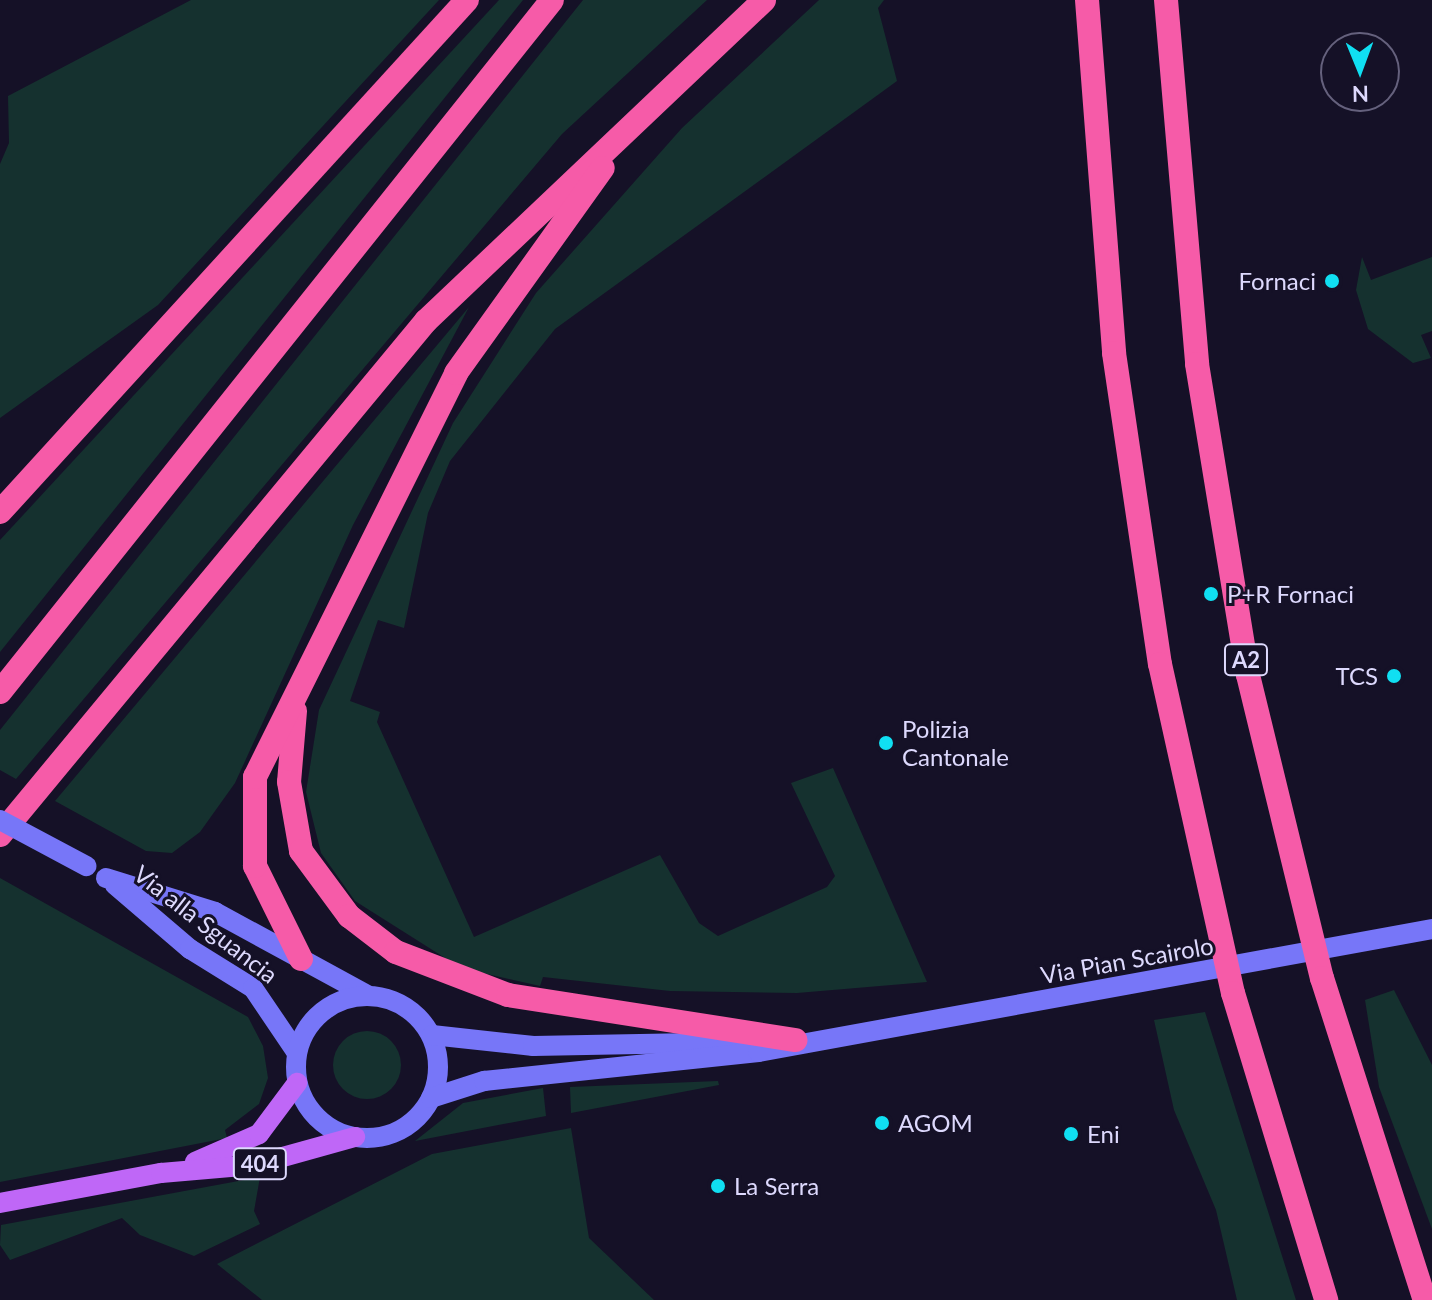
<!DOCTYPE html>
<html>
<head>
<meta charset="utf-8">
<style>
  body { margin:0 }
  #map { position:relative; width:1432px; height:1300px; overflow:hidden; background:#151127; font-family:Lato,sans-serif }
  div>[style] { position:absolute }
  .green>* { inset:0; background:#15312f }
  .round { border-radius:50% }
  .secondary>* { height:20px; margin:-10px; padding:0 10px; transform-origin:10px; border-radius:10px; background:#7776f8 }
  .secondary>.ring { margin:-10px; padding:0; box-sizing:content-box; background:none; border:20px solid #7776f8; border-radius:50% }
  .primary>* { height:20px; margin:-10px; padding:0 10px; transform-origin:10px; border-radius:10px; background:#bf67f7 }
  .motorway>* { height:24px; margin:-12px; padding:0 12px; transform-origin:12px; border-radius:12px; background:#f65ba8 }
  .secondary-bridge>* { height:20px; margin:-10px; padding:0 10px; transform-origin:10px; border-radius:10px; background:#7776f8 }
  .motorway-bridge>* { height:24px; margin:-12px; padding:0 12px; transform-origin:12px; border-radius:12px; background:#f65ba8 }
  .dots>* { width:22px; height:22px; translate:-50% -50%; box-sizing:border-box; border:4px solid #151127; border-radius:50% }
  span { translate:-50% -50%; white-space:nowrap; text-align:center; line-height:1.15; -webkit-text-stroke:6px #151127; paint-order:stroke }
  .shield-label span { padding:2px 6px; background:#151127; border:2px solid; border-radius:6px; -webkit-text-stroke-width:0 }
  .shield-label { font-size:22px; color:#ddd9fd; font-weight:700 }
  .poi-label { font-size:24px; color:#ddd9fd }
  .right { translate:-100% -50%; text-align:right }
  .left { translate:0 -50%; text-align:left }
  .street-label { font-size:24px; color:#ddd9fd }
  .north { position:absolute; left:1320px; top:32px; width:80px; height:80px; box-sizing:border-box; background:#151127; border:2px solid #65617d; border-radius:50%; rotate:179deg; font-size:22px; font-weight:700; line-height:32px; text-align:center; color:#ddd9fd }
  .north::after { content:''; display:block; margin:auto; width:28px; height:36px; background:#10dff2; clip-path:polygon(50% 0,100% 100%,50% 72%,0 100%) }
</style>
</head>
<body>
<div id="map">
  <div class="green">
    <div style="clip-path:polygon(191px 0,439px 0,158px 305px,0 418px,0 164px,9px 143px,8px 96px)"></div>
    <div style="clip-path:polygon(499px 0,523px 0,0 652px,0 540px)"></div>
    <div style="clip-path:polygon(583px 0,707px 0,562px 134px,16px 779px,0 770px,0 730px)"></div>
    <div style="clip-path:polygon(819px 0,884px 0,878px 8px,897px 81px,555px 329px,450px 461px,428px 513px,404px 628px,378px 620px,350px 701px,380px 712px,377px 722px,474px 937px,660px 855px,699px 923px,718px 936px,827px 887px,835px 876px,791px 783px,833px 768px,927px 982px,797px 993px,670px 991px,543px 977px,540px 986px,461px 968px,355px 901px,321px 853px,306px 792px,319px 710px,453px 423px,536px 293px,682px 128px)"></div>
    <div style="clip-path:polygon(1362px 257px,1371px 280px,1432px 257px,1432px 331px,1421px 335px,1431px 358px,1413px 363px,1368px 329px,1356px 290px)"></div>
    <div style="clip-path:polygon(469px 307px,353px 525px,235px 783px,200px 832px,172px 853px,146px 851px,55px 801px)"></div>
    <div style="clip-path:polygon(0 878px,248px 1017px,263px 1046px,268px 1078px,259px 1104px,225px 1130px,227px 1138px,0 1182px)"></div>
    <div style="clip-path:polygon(1394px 990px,1432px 1065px,1432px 1229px,1379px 1087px,1365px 1000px)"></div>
    <div style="clip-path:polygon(1205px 1012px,1296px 1300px,1237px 1300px,1216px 1210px,1174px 1110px,1154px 1020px)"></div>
    <div class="round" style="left:333px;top:1031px;width:68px;height:68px"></div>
    <div style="clip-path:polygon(718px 1081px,719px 1085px,571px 1113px,570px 1087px)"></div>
    <div style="clip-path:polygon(543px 1088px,546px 1116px,415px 1141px,463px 1103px)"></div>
    <div style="clip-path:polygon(571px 1128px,589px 1238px,654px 1300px,262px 1300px,217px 1264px,432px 1154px)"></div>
    <div style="clip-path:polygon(260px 1177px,254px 1211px,260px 1224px,194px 1256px,140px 1235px,122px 1218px,10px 1260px,0 1245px,1px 1225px)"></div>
  </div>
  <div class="secondary">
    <div style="left:106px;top:878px;width:114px;rotate:17.3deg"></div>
    <div style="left:215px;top:912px;width:173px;rotate:28.6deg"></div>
    <div style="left:115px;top:885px;width:99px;rotate:40.5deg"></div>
    <div style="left:190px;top:949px;width:74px;rotate:31.8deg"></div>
    <div style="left:253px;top:988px;width:78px;rotate:55.9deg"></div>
    <div class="ring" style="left:296px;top:996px;width:122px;height:122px"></div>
    <div style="left:432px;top:1035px;width:102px;rotate:6.2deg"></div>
    <div style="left:533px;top:1046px;width:214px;rotate:-1.1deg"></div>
    <div style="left:431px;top:1098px;width:56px;rotate:-17.8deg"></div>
    <div style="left:484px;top:1081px;width:276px;rotate:-6deg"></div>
    <div style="left:758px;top:1052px;width:685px;rotate:-10.34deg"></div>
  </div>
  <div class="primary">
    <div style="left:195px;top:1162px;width:70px;rotate:-23.6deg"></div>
    <div style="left:259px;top:1134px;width:64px;rotate:-53.3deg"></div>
    <div style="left:0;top:1203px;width:164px;rotate:-10.6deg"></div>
    <div style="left:161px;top:1173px;width:93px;rotate:-4.9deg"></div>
    <div style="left:254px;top:1165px;width:105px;rotate:-15.5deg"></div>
  </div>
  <div class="motorway">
    <div style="left:0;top:512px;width:693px;rotate:-47.63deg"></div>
    <div style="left:0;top:692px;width:885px;rotate:-51.42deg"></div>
    <div style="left:295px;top:711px;width:71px;rotate:94.8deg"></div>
    <div style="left:289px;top:782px;width:70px;rotate:80.1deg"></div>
    <div style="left:301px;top:851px;width:81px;rotate:53.6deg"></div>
    <div style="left:349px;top:916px;width:59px;rotate:37.5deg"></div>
    <div style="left:396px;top:952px;width:120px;rotate:21deg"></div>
    <div style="left:508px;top:995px;width:291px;rotate:8.9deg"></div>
    <div style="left:0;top:835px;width:668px;rotate:-50.35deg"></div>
    <div style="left:426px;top:321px;width:466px;rotate:-43.5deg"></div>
    <div style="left:301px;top:959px;width:104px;rotate:-116.3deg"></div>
    <div style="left:255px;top:866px;width:89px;rotate:-90deg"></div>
    <div style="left:255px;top:777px;width:451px;rotate:-63.5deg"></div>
    <div style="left:456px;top:373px;width:252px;rotate:-54.4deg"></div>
  </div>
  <div class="secondary-bridge">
    <div style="left:0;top:820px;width:98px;rotate:28.1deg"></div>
  </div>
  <div class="motorway-bridge">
    <div style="left:1087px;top:0;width:354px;rotate:85.6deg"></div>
    <div style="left:1114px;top:353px;width:314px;rotate:81.6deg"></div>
    <div style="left:1160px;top:664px;width:337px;rotate:77.5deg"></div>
    <div style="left:1233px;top:993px;width:321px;rotate:73.1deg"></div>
    <div style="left:1166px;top:0;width:365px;rotate:85.1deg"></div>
    <div style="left:1197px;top:364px;width:315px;rotate:80.7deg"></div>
    <div style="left:1248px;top:675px;width:312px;rotate:76.3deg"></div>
    <div style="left:1322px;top:978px;width:338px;rotate:72.3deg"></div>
  </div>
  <div class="dots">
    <div style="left:1332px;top:281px;background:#10dff2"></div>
    <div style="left:1211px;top:594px;background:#10dff2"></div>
    <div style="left:1394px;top:676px;background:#10dff2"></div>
    <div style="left:886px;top:743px;background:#10dff2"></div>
    <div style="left:882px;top:1123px;background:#10dff2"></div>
    <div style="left:1071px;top:1134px;background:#10dff2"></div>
    <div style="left:718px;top:1186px;background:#10dff2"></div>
  </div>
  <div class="shield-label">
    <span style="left:1246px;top:660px">A2</span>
    <span style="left:260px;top:1164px">404</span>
  </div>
  <div class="poi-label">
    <span class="right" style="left:1316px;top:281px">Fornaci</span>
    <span class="left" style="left:1227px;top:594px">P+R Fornaci</span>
    <span class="right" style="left:1378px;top:676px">TCS</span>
    <span class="left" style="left:902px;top:743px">Polizia<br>Cantonale</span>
    <span class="left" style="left:898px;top:1123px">AGOM</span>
    <span class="left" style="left:1087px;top:1134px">Eni</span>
    <span class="left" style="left:734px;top:1186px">La Serra</span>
  </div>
  <div class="street-label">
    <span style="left:206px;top:924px;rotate:38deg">Via alla Sguancia</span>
    <span style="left:1127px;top:960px;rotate:-10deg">Via Pian Scairolo</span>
  </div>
  <div class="north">N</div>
</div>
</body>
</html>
